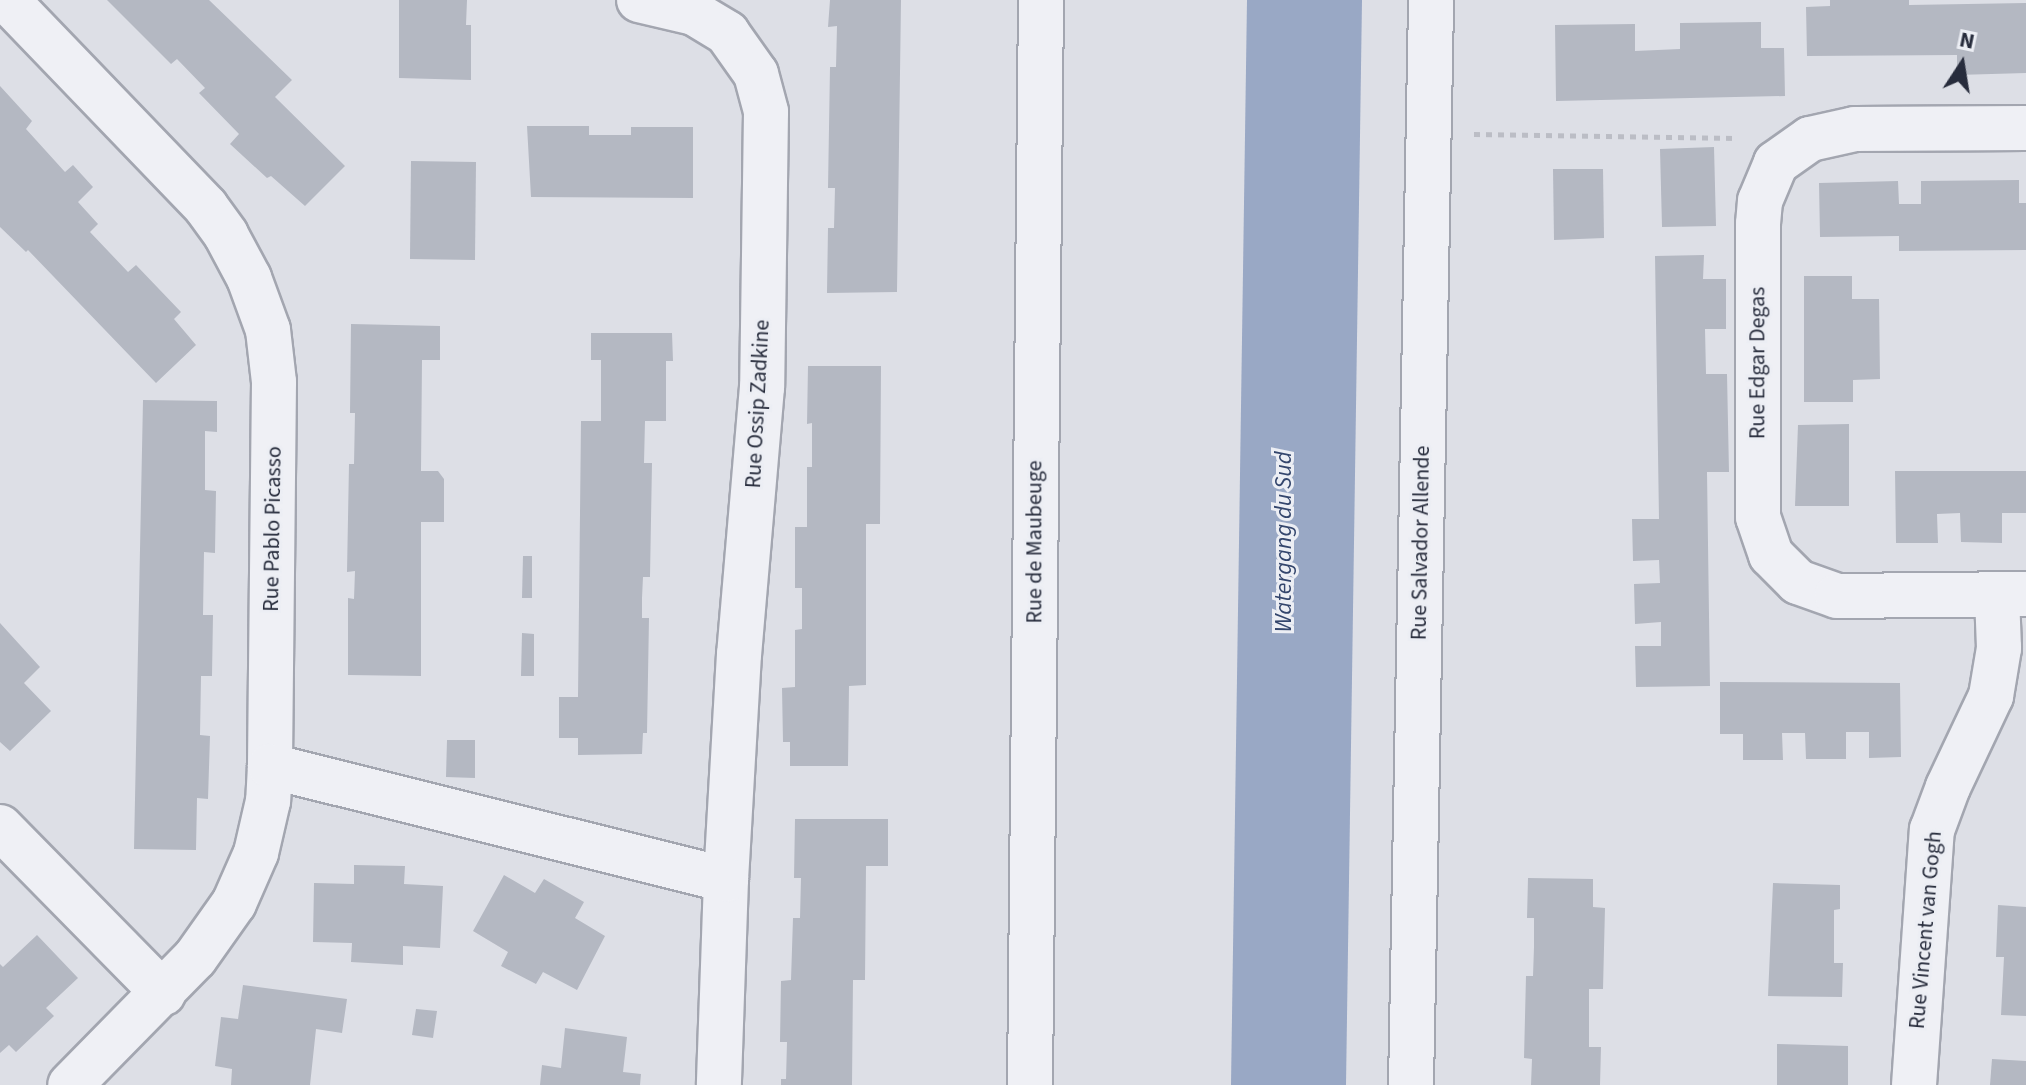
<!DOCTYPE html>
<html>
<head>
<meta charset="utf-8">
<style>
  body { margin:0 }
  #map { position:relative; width:2026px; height:1085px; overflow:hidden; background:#dddfe6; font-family:"Source Sans 3",sans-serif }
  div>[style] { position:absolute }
  .water>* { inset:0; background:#99a8c5 }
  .building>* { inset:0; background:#b4b8c2 }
  .path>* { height:5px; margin-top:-2.5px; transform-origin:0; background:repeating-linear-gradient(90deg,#bbbdc5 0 6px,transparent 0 12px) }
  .roads { filter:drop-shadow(2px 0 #a3a6b0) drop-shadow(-2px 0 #a3a6b0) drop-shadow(0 2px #a3a6b0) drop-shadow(0 -2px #a3a6b0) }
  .minor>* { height:44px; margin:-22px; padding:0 22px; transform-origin:22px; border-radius:22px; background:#eff0f5 }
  span { translate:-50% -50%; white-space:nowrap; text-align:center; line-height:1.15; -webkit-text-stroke:6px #eceef4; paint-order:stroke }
  .street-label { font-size:22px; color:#272c3c }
  .water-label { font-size:24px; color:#34466d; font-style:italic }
  .north { position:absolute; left:1922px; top:24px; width:80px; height:80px; -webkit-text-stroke:6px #eceef4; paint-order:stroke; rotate:12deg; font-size:22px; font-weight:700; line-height:32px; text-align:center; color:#272c3c }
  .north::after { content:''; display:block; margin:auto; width:28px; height:36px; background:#272c3c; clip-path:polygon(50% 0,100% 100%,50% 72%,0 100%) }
</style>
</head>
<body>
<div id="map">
  <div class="water">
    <div style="clip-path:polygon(1247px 0,1362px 0,1346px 1085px,1231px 1085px)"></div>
  </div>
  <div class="building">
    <div style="clip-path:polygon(107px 0,209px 0,292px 80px,275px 97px,345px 166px,305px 206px,271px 176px,267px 178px,230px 144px,239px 134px,199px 93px,205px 88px,177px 59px,171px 64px)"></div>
    <div style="clip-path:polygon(399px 0,467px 0,466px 25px,471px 25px,471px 80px,399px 78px)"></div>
    <div style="clip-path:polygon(830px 0,901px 0,897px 292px,827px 293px,828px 228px,834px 228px,835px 188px,828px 188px,830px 67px,836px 67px,837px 26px,828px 27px)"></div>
    <div style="clip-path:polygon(1830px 0,1909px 0,1909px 5px,2026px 3px,2026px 73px,1957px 75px,1957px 55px,1807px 56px,1806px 7px,1830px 6px)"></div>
    <div style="clip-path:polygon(1761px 22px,1761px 48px,1784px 48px,1785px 96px,1556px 101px,1555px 25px,1635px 24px,1635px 51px,1680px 49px,1680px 23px)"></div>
    <div style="clip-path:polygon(0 86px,32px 121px,26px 129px,65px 172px,73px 165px,93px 187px,78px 202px,98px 224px,90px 232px,128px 272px,136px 265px,181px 312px,174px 319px,196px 345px,156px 383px,28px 250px,26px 252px,0 227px)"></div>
    <div style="clip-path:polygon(527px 126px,589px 126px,589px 135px,631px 135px,631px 127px,693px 127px,693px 198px,531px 197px)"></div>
    <div style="clip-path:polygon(1714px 147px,1716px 226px,1662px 227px,1660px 149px)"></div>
    <div style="clip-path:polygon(411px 161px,476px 162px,475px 260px,410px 259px)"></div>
    <div style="clip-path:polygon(1553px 169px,1603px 169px,1604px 238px,1554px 240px)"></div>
    <div style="clip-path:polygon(2019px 180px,2019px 203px,2026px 203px,2026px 250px,1899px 251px,1899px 236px,1820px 237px,1819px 183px,1898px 181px,1899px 204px,1921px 204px,1921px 181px)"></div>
    <div style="clip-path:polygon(1704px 255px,1703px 279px,1726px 279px,1726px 329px,1705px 329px,1706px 374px,1727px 374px,1729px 472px,1707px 472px,1710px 686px,1636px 687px,1635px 646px,1661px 646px,1661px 622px,1635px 624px,1634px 584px,1660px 583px,1659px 560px,1633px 561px,1632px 519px,1659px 519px,1655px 256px)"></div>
    <div style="clip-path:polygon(1804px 276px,1852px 276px,1852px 299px,1879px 299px,1880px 379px,1853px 380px,1853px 402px,1804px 402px)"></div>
    <div style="clip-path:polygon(351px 324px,440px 326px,440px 360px,422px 360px,421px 471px,438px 471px,444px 479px,444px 522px,421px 522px,421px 676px,348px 675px,348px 598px,354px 599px,355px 571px,347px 572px,349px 464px,354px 464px,355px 413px,350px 413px)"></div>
    <div style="clip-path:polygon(591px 333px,672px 333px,673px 361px,666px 361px,666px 421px,645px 421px,644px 463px,652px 463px,650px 577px,643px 577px,642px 598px,642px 618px,649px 618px,647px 733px,643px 733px,642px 754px,578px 755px,578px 738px,559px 738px,559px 697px,578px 697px,581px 421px,601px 421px,601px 360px,591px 360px)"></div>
    <div style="clip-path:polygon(808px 366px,881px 366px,880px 524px,866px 524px,866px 685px,849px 686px,848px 766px,790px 766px,790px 742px,783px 742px,782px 688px,795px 687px,795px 630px,802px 629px,802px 588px,795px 588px,795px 527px,807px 527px,807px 467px,812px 467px,812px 423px,807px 424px)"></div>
    <div style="clip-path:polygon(143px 400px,217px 401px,217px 432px,205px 431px,205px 490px,216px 491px,215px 553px,204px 552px,203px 615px,213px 615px,212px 676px,201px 676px,200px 735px,210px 736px,208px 799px,197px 798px,196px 850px,134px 849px)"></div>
    <div style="clip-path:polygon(1849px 424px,1849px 506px,1795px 506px,1798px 425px)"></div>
    <div style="clip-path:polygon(1895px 471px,2026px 471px,2026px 513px,2002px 513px,2002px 543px,1961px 542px,1960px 513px,1937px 514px,1938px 543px,1896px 543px)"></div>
    <div style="clip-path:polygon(523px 556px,532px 556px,532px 598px,522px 598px)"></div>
    <div style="clip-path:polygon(0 623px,40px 667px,24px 683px,51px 711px,10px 751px,0 742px)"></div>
    <div style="clip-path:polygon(522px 633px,534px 634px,534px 676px,521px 676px)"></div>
    <div style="clip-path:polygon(1720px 682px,1900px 683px,1901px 757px,1869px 758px,1869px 732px,1846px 732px,1846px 759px,1806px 759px,1805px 733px,1782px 733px,1783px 760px,1743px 760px,1743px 734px,1720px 734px)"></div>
    <div style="clip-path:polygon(447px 740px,475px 740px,475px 778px,446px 777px)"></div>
    <div style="clip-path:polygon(795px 819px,888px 819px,888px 866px,866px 866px,865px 980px,853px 980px,852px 1085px,781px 1085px,781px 1079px,786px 1079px,787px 1042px,780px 1042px,781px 981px,791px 980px,793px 918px,800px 918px,801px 878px,794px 878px)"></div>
    <div style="clip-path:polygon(354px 865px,405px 866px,404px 884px,443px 886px,440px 948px,403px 946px,403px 965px,351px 962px,352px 943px,313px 942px,314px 883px,354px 884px)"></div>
    <div style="clip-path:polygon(504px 875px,535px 893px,544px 879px,584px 902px,575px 918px,605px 936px,577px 990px,543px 972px,536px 984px,501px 966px,508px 952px,473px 931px)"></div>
    <div style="clip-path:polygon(1528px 878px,1593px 879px,1593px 907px,1605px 908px,1603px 989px,1589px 989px,1589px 1047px,1601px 1047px,1600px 1085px,1531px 1085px,1532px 1059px,1524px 1058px,1526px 976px,1533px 976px,1534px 947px,1534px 918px,1527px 918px)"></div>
    <div style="clip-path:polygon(1773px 883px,1840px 885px,1840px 909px,1834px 910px,1834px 963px,1843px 963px,1842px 997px,1768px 996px)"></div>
    <div style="clip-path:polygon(1998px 905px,2026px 907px,2026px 1016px,2001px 1015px,2004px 957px,1996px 957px)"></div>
    <div style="clip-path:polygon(37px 935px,78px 978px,46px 1008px,54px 1016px,16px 1052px,9px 1045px,0 1053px,0 964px,3px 967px)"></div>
    <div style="clip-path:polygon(243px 985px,347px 999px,342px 1033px,316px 1029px,310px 1085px,231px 1085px,232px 1069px,215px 1066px,221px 1017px,238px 1019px)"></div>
    <div style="clip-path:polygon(416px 1009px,437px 1011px,433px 1038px,412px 1035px)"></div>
    <div style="clip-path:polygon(565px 1028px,627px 1037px,623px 1072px,641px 1074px,640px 1085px,540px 1085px,542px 1065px,561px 1068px)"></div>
    <div style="clip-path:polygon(1777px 1044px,1848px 1046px,1848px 1085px,1777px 1085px)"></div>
    <div style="clip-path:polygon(1992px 1059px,2026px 1061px,2026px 1085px,1990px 1085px)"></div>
  </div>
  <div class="path">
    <div style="left:1474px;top:134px;width:262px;rotate:0.9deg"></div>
  </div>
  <div class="roads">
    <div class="minor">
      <div style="left:7px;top:0;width:287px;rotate:46.1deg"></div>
      <div style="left:206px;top:207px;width:34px;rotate:54deg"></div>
      <div style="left:226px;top:235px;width:49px;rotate:61.9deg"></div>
      <div style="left:249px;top:278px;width:55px;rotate:69.9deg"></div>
      <div style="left:268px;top:330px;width:52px;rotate:83.4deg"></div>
      <div style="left:274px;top:382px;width:384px;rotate:90.6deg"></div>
      <div style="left:270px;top:766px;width:35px;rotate:93deg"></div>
      <div style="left:268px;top:801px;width:53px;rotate:103deg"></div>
      <div style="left:256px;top:853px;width:55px;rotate:113.7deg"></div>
      <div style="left:234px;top:903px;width:67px;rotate:125.3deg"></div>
      <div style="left:195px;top:958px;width:178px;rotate:134.5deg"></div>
      <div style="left:639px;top:0;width:57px;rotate:13.3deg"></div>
      <div style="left:694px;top:13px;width:39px;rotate:31deg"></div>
      <div style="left:727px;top:33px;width:50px;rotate:54.7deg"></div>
      <div style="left:756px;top:74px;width:39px;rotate:75deg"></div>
      <div style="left:766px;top:112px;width:275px;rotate:90.8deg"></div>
      <div style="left:762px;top:387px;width:268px;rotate:94.9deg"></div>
      <div style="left:739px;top:654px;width:226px;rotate:93.3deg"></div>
      <div style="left:726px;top:880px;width:205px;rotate:92deg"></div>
      <div style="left:2026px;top:128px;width:171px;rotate:179.7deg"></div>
      <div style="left:1855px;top:129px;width:46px;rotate:167.5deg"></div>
      <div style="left:1810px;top:139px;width:42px;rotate:144.8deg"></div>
      <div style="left:1776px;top:163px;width:41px;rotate:112.8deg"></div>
      <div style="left:1760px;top:201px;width:23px;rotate:95deg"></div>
      <div style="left:1758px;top:224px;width:293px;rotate:90deg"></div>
      <div style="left:1758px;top:517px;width:40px;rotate:71.1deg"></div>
      <div style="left:1771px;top:555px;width:38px;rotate:45deg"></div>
      <div style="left:1798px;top:582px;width:41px;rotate:19.7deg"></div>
      <div style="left:1837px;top:596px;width:189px;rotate:-0.6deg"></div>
      <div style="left:270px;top:766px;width:470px;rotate:14deg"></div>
      <div style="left:0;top:827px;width:233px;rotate:45.5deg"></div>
      <div style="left:1030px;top:1085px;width:1085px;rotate:-89.42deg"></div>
      <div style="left:1411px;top:1085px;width:1085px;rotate:-88.94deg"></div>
      <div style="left:1914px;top:1085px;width:256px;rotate:-86deg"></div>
      <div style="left:1932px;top:830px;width:46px;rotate:-69.6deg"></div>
      <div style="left:1948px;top:787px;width:101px;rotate:-64.7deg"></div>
      <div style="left:1991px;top:696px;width:49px;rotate:-80.5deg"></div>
      <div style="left:1999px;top:648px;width:53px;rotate:-92.2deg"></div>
    </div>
  </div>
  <div class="street-label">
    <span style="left:1758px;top:363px;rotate:-90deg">Rue Edgar Degas</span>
    <span style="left:758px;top:404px;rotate:-87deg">Rue Ossip Zadkine</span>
    <span style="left:273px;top:529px;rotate:-89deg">Rue Pablo Picasso</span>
    <span style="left:1035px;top:542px;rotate:-90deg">Rue de Maubeuge</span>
    <span style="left:1421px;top:543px;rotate:-89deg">Rue Salvador Allende</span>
    <span style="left:1926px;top:930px;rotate:-85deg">Rue Vincent van Gogh</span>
  </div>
  <div class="water-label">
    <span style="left:1284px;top:542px;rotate:-90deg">Watergang du Sud</span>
  </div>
  <div class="north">N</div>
</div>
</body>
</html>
